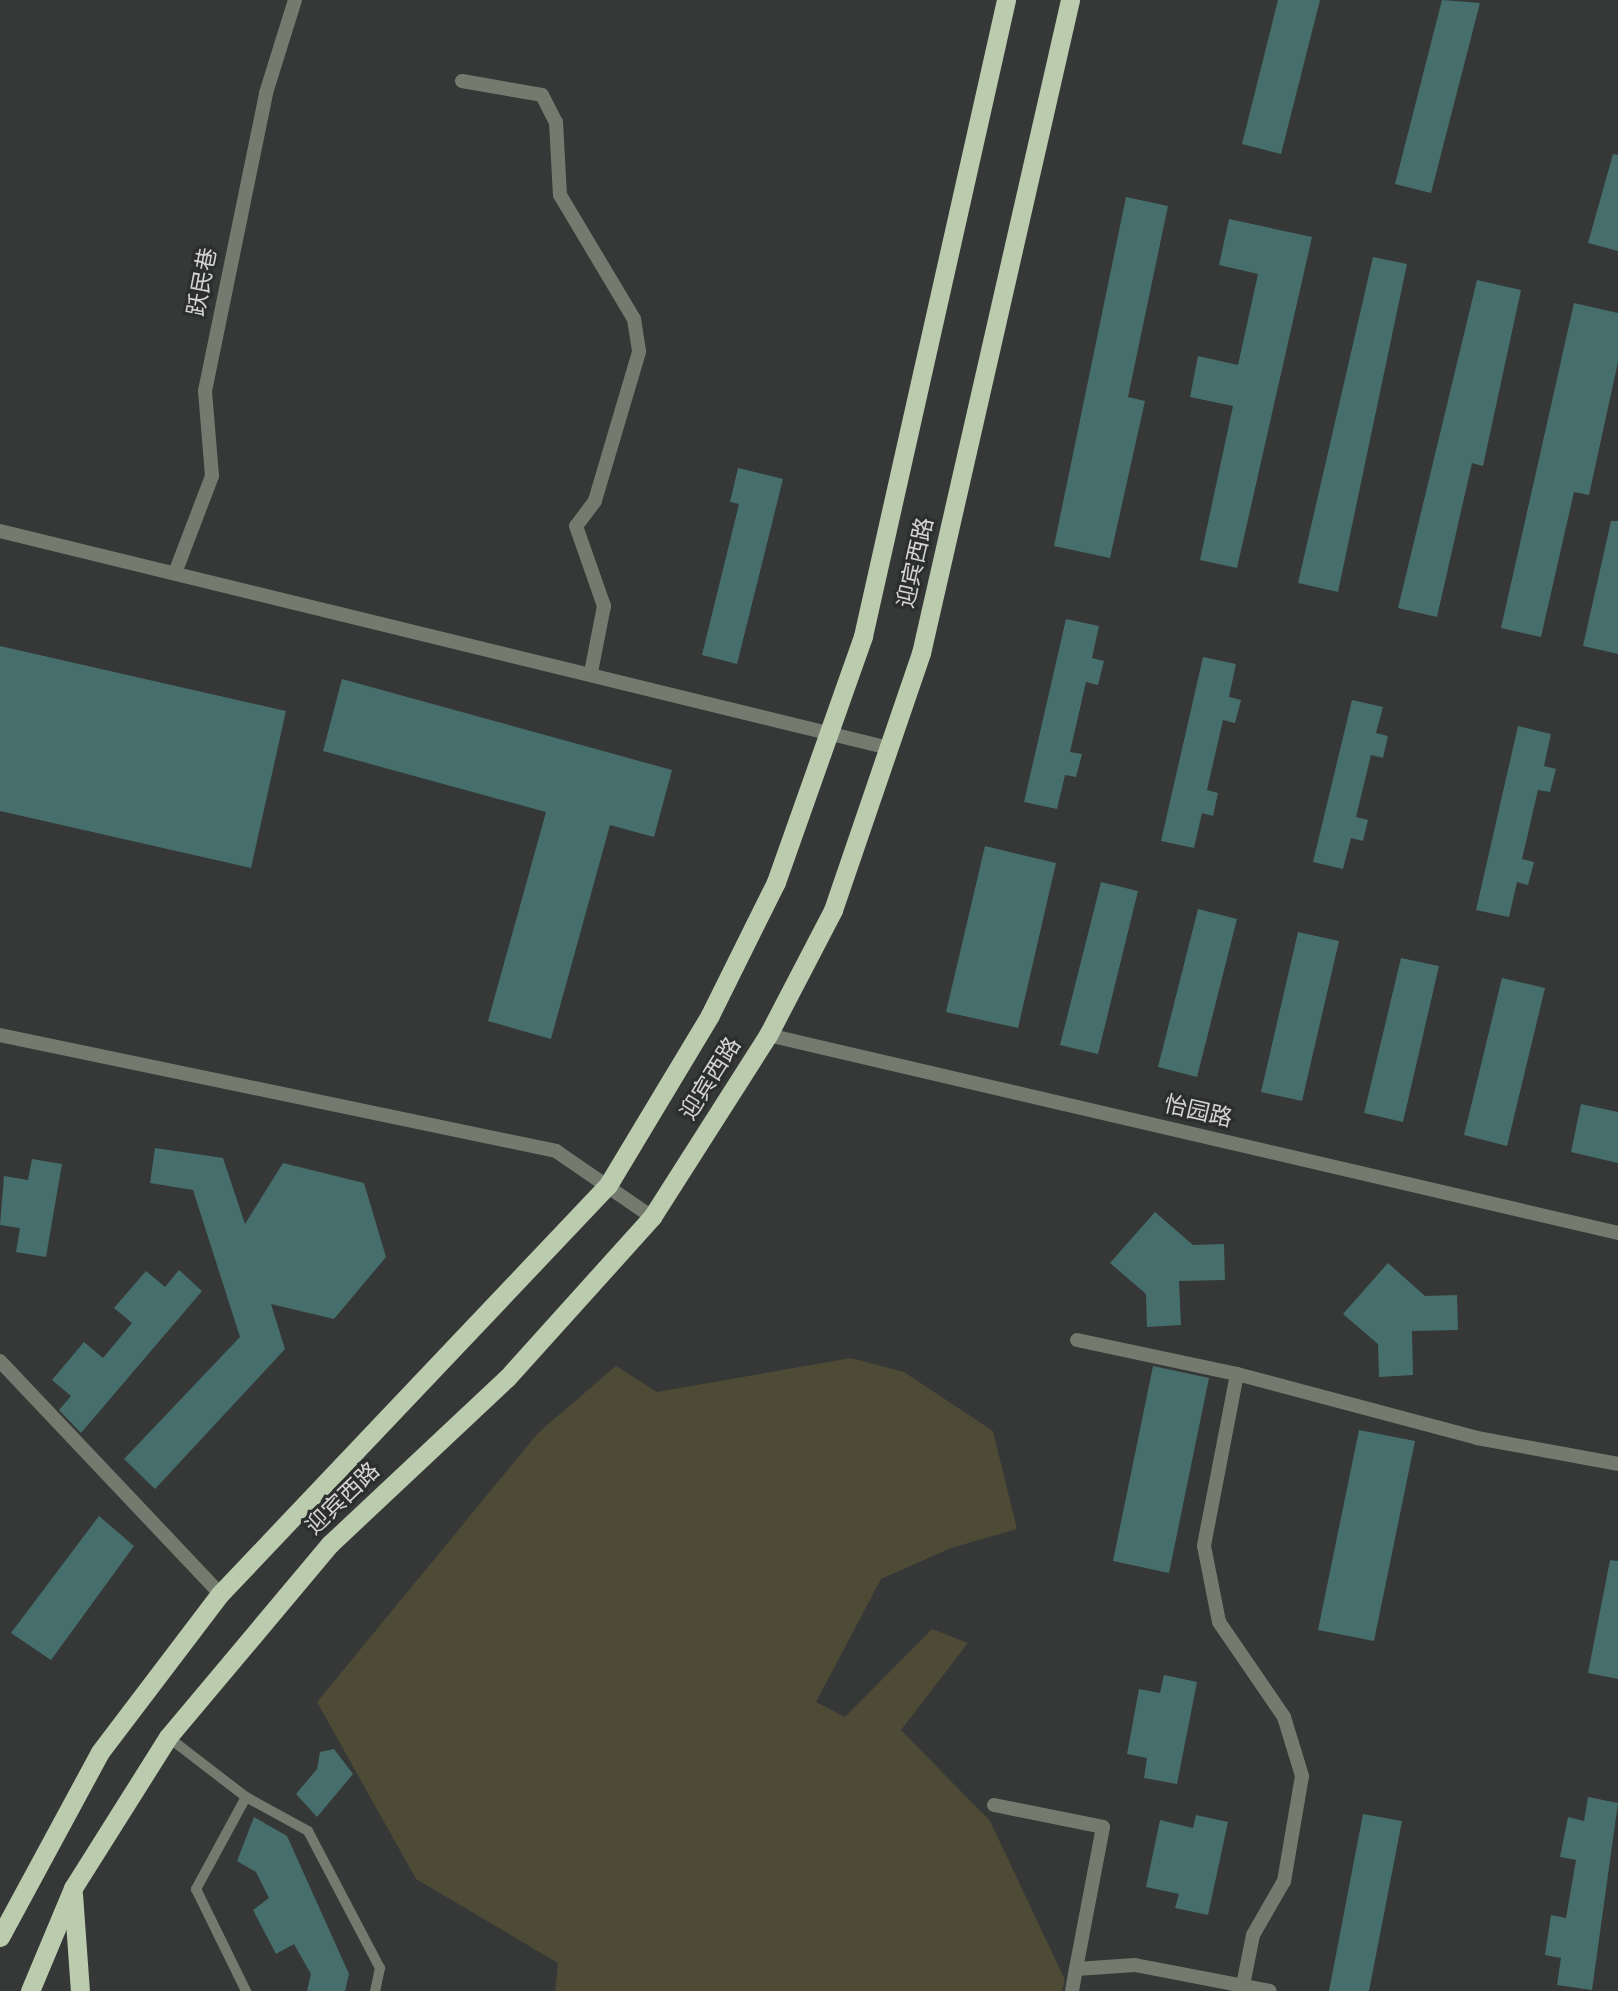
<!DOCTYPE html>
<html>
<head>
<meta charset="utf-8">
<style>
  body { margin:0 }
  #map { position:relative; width:1618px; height:1991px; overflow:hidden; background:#353836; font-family:Roboto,"Noto Sans SC",sans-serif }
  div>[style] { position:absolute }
  .green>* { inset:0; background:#4d4a36 }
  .building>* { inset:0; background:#466e6c }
  .service>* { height:10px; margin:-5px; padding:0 5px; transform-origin:5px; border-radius:5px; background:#747b6e }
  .minor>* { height:14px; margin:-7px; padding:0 7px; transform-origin:7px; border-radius:7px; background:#747b6e }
  .tertiary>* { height:14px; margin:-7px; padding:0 7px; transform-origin:7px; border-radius:7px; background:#747b6e }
  .trunk>* { height:19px; margin:-9.5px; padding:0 9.5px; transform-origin:9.5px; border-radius:9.5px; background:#bbcbae }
  span { translate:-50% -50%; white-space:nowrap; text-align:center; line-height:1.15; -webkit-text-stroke:6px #2b2e2c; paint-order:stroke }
  .street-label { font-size:23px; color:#d3d4d3 }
</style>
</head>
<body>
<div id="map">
  <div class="green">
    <div style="clip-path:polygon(851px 1358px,904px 1372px,993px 1431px,1017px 1529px,951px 1548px,881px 1579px,816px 1702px,845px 1717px,932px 1629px,968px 1643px,901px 1730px,990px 1821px,1065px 1980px,1062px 1991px,555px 1991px,558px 1963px,416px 1879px,317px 1702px,538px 1433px,616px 1366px,657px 1392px)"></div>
  </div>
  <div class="building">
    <div style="clip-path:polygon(1278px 0,1320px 0,1281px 154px,1242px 144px)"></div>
    <div style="clip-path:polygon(1442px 0,1480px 3px,1431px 193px,1395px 184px)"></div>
    <div style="clip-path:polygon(1613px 154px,1618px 155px,1618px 251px,1588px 243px)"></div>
    <div style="clip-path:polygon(1126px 197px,1168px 206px,1128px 397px,1145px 401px,1110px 558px,1054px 546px)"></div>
    <div style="clip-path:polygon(1229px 219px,1312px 237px,1237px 568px,1200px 560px,1233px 406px,1190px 397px,1198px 356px,1238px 365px,1258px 274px,1219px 265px)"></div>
    <div style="clip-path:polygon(1373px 257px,1407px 264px,1338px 592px,1298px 583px)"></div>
    <div style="clip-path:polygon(1477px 280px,1521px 290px,1483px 466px,1472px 463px,1437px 617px,1398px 608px)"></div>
    <div style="clip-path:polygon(1574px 303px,1618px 313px,1618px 362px,1589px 495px,1574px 492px,1541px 637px,1501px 628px)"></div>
    <div style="clip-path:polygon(738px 468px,783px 479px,737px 664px,702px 655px,739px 504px,730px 502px)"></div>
    <div style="clip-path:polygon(1611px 521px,1618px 521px,1618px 654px,1583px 646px)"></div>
    <div style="clip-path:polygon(1066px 619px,1099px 626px,1092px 658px,1104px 661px,1098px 685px,1086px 682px,1070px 752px,1082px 754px,1076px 777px,1065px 775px,1057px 809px,1024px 802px)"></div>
    <div style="clip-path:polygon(0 646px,286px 711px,251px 868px,0 811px)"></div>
    <div style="clip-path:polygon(1203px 657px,1236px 664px,1229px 697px,1241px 700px,1235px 723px,1223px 720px,1207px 790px,1218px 793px,1213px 816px,1202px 813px,1194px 848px,1161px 841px)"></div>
    <div style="clip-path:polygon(342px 679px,672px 770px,654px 837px,610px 825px,551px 1039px,488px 1021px,546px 812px,323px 751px)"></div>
    <div style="clip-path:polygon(1352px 700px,1383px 707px,1376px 733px,1388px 736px,1383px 758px,1371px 755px,1356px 817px,1368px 820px,1363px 841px,1351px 838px,1343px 869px,1313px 862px)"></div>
    <div style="clip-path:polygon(1518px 726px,1551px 734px,1544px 766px,1556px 769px,1550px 792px,1538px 790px,1522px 859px,1534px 862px,1528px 885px,1517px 882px,1509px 917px,1476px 910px)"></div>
    <div style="clip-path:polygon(985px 846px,1056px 863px,1018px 1028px,946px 1012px)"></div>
    <div style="clip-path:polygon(1101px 882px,1138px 891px,1098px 1054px,1060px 1045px)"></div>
    <div style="clip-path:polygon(1198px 909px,1237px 919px,1197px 1077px,1158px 1067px)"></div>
    <div style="clip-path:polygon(1298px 932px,1339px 941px,1302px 1101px,1261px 1092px)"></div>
    <div style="clip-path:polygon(1401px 958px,1439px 966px,1403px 1122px,1364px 1113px)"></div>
    <div style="clip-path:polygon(1502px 978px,1545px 988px,1507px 1146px,1464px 1135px)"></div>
    <div style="clip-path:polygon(1581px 1104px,1618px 1112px,1618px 1163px,1571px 1152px)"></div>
    <div style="clip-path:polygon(155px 1148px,223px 1158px,245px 1224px,283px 1163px,364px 1183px,386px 1257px,334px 1319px,271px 1304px,285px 1349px,155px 1489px,124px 1459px,240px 1337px,193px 1190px,150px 1183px)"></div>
    <div style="clip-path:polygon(32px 1159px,62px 1164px,46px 1257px,16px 1252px,20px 1228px,0 1225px,4px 1176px,28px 1180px)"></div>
    <div style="clip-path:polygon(1155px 1212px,1193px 1245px,1224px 1244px,1225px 1280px,1179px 1281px,1181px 1325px,1147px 1327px,1146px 1294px,1110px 1263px)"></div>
    <div style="clip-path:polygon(1388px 1263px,1425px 1296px,1457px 1295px,1458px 1330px,1412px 1331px,1413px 1375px,1379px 1377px,1378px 1344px,1343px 1314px)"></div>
    <div style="clip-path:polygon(179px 1270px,202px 1291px,81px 1433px,59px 1410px,71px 1396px,52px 1380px,84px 1342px,103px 1358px,132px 1323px,114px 1308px,146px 1271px,165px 1287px)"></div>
    <div style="clip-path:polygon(1153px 1366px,1209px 1378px,1169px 1573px,1113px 1561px)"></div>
    <div style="clip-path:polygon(1359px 1430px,1415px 1441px,1374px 1641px,1318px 1630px)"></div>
    <div style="clip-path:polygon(99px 1516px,134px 1546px,51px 1660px,11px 1633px)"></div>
    <div style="clip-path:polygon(1610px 1560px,1618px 1561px,1618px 1679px,1588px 1673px)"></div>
    <div style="clip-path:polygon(1164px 1675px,1197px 1682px,1177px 1784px,1144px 1778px,1147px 1758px,1127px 1754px,1139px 1689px,1160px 1693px)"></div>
    <div style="clip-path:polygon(334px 1749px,353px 1774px,317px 1817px,296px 1794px,317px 1769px,320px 1752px)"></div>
    <div style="clip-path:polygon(1588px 1797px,1618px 1803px,1592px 1990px,1557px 1985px,1561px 1958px,1545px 1955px,1551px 1915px,1566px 1918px,1576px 1860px,1560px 1857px,1568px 1817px,1584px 1821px)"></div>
    <div style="clip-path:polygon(1363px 1814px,1402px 1821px,1369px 1991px,1329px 1991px)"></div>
    <div style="clip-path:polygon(1196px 1815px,1228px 1822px,1208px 1915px,1175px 1908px,1179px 1894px,1146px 1887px,1160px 1820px,1193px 1828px)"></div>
    <div style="clip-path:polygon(254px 1817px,287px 1836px,349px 1974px,345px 1991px,307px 1991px,311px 1974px,294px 1944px,276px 1954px,253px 1910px,269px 1898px,256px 1872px,237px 1861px)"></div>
  </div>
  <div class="service">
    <div style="left:168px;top:1737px;width:98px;rotate:37.6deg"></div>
    <div style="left:246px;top:1797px;width:71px;rotate:28.7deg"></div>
    <div style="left:308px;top:1831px;width:155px;rotate:62.3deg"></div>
    <div style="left:380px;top:1968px;width:24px;rotate:102deg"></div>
    <div style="left:246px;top:1797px;width:105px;rotate:118.5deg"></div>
    <div style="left:196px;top:1889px;width:114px;rotate:63.9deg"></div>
  </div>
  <div class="minor">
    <div style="left:462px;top:81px;width:81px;rotate:9.9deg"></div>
    <div style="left:542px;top:95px;width:30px;rotate:63deg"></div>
    <div style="left:556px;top:122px;width:73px;rotate:86.9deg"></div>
    <div style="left:560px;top:195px;width:144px;rotate:59.2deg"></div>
    <div style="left:634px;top:319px;width:33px;rotate:81deg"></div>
    <div style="left:639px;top:352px;width:155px;rotate:106.5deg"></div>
    <div style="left:595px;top:501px;width:31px;rotate:127deg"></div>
    <div style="left:576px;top:526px;width:85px;rotate:70.7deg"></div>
    <div style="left:604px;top:606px;width:67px;rotate:101.1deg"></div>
    <div style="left:0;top:1035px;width:568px;rotate:11.78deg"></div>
    <div style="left:556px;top:1151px;width:116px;rotate:34.5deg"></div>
    <div style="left:1077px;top:1340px;width:164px;rotate:12deg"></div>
    <div style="left:1237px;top:1374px;width:175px;rotate:100.9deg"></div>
    <div style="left:1204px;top:1546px;width:77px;rotate:78.8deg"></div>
    <div style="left:1219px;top:1622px;width:115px;rotate:55.6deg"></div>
    <div style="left:1284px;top:1717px;width:62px;rotate:73deg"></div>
    <div style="left:1302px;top:1776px;width:107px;rotate:99.7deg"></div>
    <div style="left:1284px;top:1881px;width:62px;rotate:119.9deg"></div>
    <div style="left:1253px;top:1935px;width:51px;rotate:101.3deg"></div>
    <div style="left:0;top:1361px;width:320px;rotate:46.6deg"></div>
    <div style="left:1237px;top:1374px;width:248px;rotate:14.9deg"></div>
    <div style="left:1477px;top:1438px;width:143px;rotate:10.4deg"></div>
    <div style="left:994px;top:1805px;width:111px;rotate:11.4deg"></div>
    <div style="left:1103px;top:1827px;width:145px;rotate:100.8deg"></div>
    <div style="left:1072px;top:1991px;width:22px;rotate:-80deg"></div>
    <div style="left:1076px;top:1969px;width:59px;rotate:-3.9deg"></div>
    <div style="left:1135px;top:1965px;width:137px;rotate:10.9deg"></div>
  </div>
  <div class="tertiary">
    <div style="left:0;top:531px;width:915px;rotate:13.72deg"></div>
    <div style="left:175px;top:573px;width:104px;rotate:-69.1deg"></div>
    <div style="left:212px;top:476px;width:85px;rotate:-94.7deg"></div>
    <div style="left:205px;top:391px;width:304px;rotate:-78.4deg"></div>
    <div style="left:266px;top:93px;width:97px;rotate:-72.7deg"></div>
    <div style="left:768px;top:1035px;width:873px;rotate:13.11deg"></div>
  </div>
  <div class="trunk">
    <div style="left:73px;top:1894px;width:97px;rotate:85.9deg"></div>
    <div style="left:0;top:1937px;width:210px;rotate:-61.6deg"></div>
    <div style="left:100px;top:1752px;width:198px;rotate:-52.8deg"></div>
    <div style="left:220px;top:1594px;width:564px;rotate:-46.51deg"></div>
    <div style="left:608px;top:1185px;width:198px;rotate:-59deg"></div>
    <div style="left:710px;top:1015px;width:148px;rotate:-63.6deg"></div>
    <div style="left:776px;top:882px;width:261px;rotate:-70.5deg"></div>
    <div style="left:863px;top:636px;width:652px;rotate:-77.33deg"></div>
    <div style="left:30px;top:1991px;width:112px;rotate:-67.3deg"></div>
    <div style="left:73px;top:1888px;width:178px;rotate:-57.8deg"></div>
    <div style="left:168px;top:1737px;width:252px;rotate:-50deg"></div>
    <div style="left:330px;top:1544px;width:243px;rotate:-43.2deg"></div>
    <div style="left:507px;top:1378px;width:217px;rotate:-48deg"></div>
    <div style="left:652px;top:1217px;width:216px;rotate:-57.5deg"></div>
    <div style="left:768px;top:1035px;width:141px;rotate:-62.5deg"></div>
    <div style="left:833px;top:910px;width:272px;rotate:-71.1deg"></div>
    <div style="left:921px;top:653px;width:670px;rotate:-77.15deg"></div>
  </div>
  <div class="street-label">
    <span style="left:203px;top:282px;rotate:-79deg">跃民巷</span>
    <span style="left:916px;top:563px;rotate:-77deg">迎宾西路</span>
    <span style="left:711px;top:1079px;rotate:-58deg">迎宾西路</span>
    <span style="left:1198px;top:1112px;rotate:13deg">怡园路</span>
    <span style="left:343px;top:1499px;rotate:-44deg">迎宾西路</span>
  </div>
</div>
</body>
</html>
